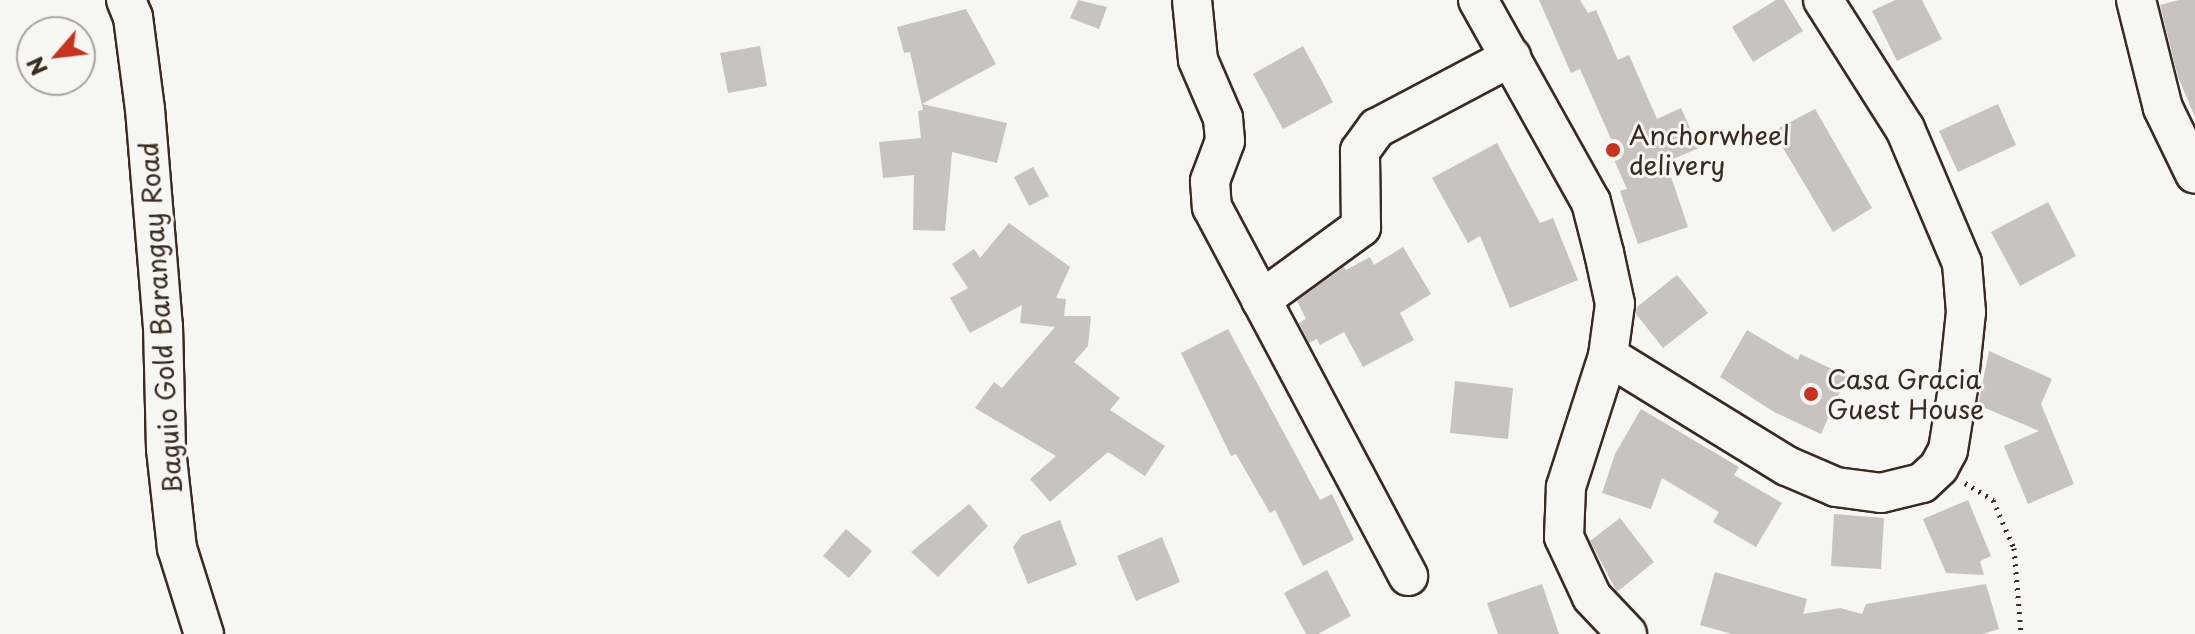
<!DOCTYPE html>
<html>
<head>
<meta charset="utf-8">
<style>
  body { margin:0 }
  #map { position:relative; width:2195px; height:634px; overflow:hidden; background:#f6f6f2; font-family:"Playpen Sans",sans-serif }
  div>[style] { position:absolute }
  .building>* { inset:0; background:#c8c3be }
  .path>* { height:5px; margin-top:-2.5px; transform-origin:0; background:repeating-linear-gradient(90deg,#3b2a1e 0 2px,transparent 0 8px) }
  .roads { filter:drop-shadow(2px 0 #3b2a1e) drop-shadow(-2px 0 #3b2a1e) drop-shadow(0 2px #3b2a1e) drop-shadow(0 -2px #3b2a1e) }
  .minor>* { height:38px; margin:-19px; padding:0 19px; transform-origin:19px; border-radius:19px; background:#f6f6f2 }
  .dots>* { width:22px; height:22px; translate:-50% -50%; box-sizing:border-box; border:4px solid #f6f6f2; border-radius:50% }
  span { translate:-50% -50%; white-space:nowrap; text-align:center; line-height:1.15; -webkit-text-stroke:6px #f6f6f2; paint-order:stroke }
  .poi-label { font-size:26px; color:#3b2a1e }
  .left { translate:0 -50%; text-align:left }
  .street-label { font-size:26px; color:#3b2a1e }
  .north { position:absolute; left:16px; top:16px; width:80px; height:80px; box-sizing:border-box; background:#f6f6f2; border:2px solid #aba49d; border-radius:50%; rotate:242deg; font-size:22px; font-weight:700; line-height:32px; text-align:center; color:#3b2a1e }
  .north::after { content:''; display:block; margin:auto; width:28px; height:36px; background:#c8321e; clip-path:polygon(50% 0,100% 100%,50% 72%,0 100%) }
</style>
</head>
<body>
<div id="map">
  <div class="building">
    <div style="clip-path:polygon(1078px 0,1107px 7px,1099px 29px,1070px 18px)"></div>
    <div style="clip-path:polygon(1539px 0,1580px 0,1588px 13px,1596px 10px,1618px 60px,1629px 55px,1657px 119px,1681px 108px,1699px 148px,1666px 162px,1688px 227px,1638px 244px,1620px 191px,1627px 189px,1606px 141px,1611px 139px,1580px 69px,1571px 73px)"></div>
    <div style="clip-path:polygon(1776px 0,1784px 0,1803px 31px,1753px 62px,1732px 27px)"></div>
    <div style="clip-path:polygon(1895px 0,1922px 0,1942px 39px,1897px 61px,1872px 11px)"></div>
    <div style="clip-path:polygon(2179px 0,2195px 0,2195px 117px,2178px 77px,2160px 5px)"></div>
    <div style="clip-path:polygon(966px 9px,996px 64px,922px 104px,1007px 123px,997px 163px,952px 152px,945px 231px,913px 230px,914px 175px,883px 178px,879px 142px,921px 138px,918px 111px,923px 110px,910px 52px,904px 53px,897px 27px)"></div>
    <div style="clip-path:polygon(760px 46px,767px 86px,728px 93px,720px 53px)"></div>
    <div style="clip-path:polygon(1303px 46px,1333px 102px,1283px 129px,1253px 74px)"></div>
    <div style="clip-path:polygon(1998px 104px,2016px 145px,1958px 172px,1939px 131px)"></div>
    <div style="clip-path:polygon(1815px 109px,1872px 208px,1833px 232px,1773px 131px)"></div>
    <div style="clip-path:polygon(1497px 143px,1540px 223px,1553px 218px,1578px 280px,1510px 308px,1480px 236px,1468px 243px,1432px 178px)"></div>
    <div style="clip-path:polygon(1033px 167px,1049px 196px,1029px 206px,1014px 177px)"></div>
    <div style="clip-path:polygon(2048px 202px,2076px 256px,2020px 286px,1991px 232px)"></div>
    <div style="clip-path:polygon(1009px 223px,1070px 267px,1056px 298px,1066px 299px,1064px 316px,1091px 316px,1088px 346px,1074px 362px,1120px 398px,1110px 410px,1165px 446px,1145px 476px,1108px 452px,1050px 502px,1030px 479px,1056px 456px,975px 408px,994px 382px,1002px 388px,1055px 327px,1020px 323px,1022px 305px,970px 333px,950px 298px,968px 288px,952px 264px,974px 249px,980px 258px)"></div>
    <div style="clip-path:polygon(1403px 247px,1431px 294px,1400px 313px,1414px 340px,1363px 367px,1344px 332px,1320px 345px,1317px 339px,1309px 343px,1299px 323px,1306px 319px,1297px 301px,1344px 267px,1346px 270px,1370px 257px,1374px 265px)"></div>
    <div style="clip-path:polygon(1677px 275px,1708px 313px,1663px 348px,1636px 314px,1637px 307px)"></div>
    <div style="clip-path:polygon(1228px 329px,1320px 500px,1332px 494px,1354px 540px,1303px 566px,1275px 510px,1270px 513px,1236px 454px,1231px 456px,1181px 353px)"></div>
    <div style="clip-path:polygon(1747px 330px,1798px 360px,1800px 354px,1847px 376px,1821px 434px,1774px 412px,1720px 377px)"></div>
    <div style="clip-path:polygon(1989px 351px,2052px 379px,2041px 404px,2074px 484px,2028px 504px,2004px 446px,2039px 431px,1978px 405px)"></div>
    <div style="clip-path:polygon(1455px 381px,1513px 388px,1508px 439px,1450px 433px)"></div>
    <div style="clip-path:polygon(1641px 409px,1739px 467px,1734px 475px,1782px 503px,1756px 547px,1713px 522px,1719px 512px,1662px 478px,1651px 509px,1602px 493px,1615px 454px)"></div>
    <div style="clip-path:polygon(1968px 500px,1991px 556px,1980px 561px,1984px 575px,1946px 573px,1923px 519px)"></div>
    <div style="clip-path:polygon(969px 504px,988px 526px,938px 577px,911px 552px)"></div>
    <div style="clip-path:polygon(1834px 514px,1884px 518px,1881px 569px,1831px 566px)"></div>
    <div style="clip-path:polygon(1620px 518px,1654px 562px,1617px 592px,1590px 541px)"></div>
    <div style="clip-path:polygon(1060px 520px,1077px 565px,1028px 584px,1013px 547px,1022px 535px)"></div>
    <div style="clip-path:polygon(846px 529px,872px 551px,849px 578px,823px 556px)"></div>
    <div style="clip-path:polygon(1162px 537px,1180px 582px,1136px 601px,1117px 556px)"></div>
    <div style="clip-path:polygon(1327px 570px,1351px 616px,1318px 634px,1306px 634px,1284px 593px)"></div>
    <div style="clip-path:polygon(1715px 572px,1807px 599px,1803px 614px,1840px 608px,1862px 614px,1866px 604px,1986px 584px,1999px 629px,1983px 634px,1732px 634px,1700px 625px)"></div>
    <div style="clip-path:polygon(1542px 584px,1559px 634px,1498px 634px,1487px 603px)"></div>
  </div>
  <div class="path">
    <div style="left:1965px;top:483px;width:33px;rotate:31deg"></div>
    <div style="left:1993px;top:500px;width:52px;rotate:66.4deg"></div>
    <div style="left:2014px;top:548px;width:86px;rotate:85.3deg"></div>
  </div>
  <div class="roads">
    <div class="minor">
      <div style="left:126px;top:0;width:18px;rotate:68deg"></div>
      <div style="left:133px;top:17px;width:93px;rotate:82.6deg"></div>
      <div style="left:145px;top:109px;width:218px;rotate:85.3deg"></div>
      <div style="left:163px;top:326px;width:123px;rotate:88.6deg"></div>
      <div style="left:166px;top:449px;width:100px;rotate:83.7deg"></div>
      <div style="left:177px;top:548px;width:90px;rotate:72.6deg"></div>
      <div style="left:1192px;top:0;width:60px;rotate:84.3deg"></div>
      <div style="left:1198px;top:60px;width:63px;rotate:66.7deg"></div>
      <div style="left:1223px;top:118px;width:23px;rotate:85deg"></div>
      <div style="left:1225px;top:141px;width:43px;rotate:110.6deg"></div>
      <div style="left:1210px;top:181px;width:26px;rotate:86deg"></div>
      <div style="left:1212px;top:207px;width:418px;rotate:62deg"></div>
      <div style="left:1478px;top:0;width:231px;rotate:60.8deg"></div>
      <div style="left:1591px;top:202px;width:53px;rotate:75.7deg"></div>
      <div style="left:1604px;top:253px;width:52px;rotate:77.8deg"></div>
      <div style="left:1615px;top:304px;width:52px;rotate:97.7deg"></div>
      <div style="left:1608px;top:356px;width:138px;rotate:107.8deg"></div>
      <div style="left:1566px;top:487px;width:50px;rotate:92.3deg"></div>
      <div style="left:1564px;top:537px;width:66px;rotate:65deg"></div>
      <div style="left:1592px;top:597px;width:51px;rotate:46.6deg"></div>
      <div style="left:2136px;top:0;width:111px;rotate:76deg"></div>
      <div style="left:2163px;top:108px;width:73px;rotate:64.1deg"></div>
      <div style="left:1261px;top:300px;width:124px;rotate:-36.1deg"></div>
      <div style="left:1361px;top:227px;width:76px;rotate:-90.8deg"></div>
      <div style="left:1360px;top:151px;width:29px;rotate:-54deg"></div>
      <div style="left:1377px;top:128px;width:152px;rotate:-27.9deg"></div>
      <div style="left:1608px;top:356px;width:210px;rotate:31.6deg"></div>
      <div style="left:1787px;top:466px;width:53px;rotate:23.2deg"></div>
      <div style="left:1836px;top:487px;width:45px;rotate:7.6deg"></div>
      <div style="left:1881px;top:493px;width:42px;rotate:-13.7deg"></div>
      <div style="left:1922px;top:483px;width:23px;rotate:-43deg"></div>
      <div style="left:1939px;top:467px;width:19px;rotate:-62deg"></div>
      <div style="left:1948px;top:450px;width:63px;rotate:-80.8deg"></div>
      <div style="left:1958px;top:388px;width:76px;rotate:-84deg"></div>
      <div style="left:1966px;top:312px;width:49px;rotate:-94.7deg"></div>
      <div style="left:1962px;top:263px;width:146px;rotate:-113deg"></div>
      <div style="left:1905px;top:129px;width:153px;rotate:-122.4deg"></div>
    </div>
  </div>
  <div class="dots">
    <div style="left:1613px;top:150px;background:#c8321e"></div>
    <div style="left:1811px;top:394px;background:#c8321e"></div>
  </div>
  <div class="poi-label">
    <span class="left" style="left:1629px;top:150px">Anchorwheel<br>delivery</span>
    <span class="left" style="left:1827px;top:394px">Casa Gracia<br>Guest House</span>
  </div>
  <div class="street-label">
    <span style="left:160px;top:318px;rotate:-94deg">Baguio Gold Barangay Road</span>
  </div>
  <div class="north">N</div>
</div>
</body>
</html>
